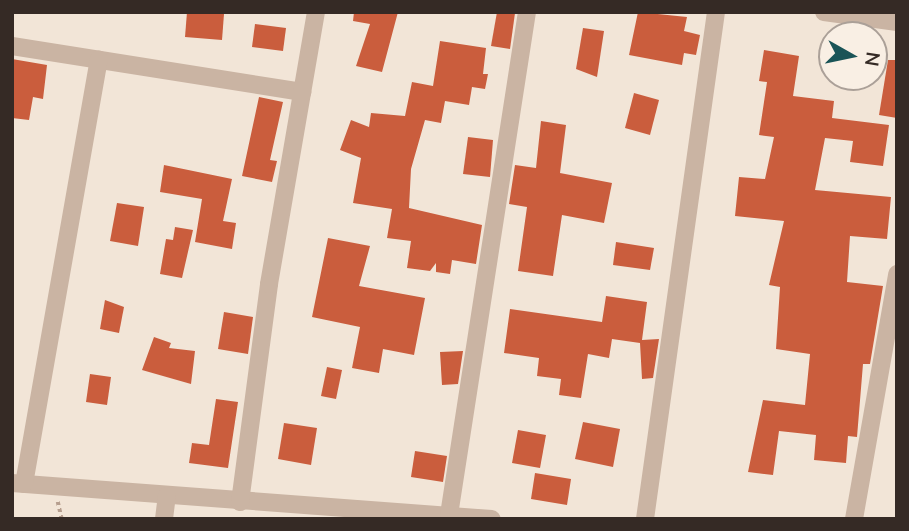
<!DOCTYPE html>
<html>
<head>
<meta charset="utf-8">
<style>
  body { margin:0 }
  #map { position:relative; width:909px; height:531px; overflow:hidden; background:#f2e5d7; font-family:"Nunito Sans",sans-serif }
  div>[style] { position:absolute }
  .building>* { inset:0; background:#ca5d3d }
  .path>* { height:3.5px; margin-top:-1.75px; transform-origin:0; background:repeating-linear-gradient(90deg,#b69e8e 0 3.5px,transparent 0 7px) }
  .street>* { height:18px; margin:-9px; padding:0 9px; transform-origin:9px; border-radius:9px; background:#cab4a3 }
  span { translate:-50% -50%; white-space:nowrap; text-align:center; line-height:1.15; -webkit-text-stroke:5px #f9efe4; paint-order:stroke }
  .frame { position:absolute; inset:0; border:14px solid #352a25; pointer-events:none }
  .north { position:absolute; left:818px; top:21px; width:70px; height:70px; box-sizing:border-box; background:#f9efe4; border:2px solid #aba098; border-radius:50%; rotate:99deg; font-size:19px; font-weight:700; line-height:28px; text-align:center; color:#352a25 }
  .north::after { content:''; display:block; margin:auto; width:24px; height:32px; background:#1a5457; clip-path:polygon(50% 0,100% 100%,50% 72%,0 100%) }
</style>
</head>
<body>
<div id="map">
  <div class="building">
    <div style="clip-path:polygon(187px 12px,224px 14px,222px 40px,185px 37px)"></div>
    <div style="clip-path:polygon(354px 12px,398px 12px,382px 72px,356px 66px,370px 24px,353px 21px)"></div>
    <div style="clip-path:polygon(497px 12px,515px 13px,510px 49px,491px 46px)"></div>
    <div style="clip-path:polygon(638px 12px,687px 17px,684px 31px,700px 35px,696px 55px,684px 53px,682px 65px,629px 55px)"></div>
    <div style="clip-path:polygon(255px 24px,286px 28px,283px 51px,252px 47px)"></div>
    <div style="clip-path:polygon(583px 28px,604px 31px,597px 77px,576px 69px)"></div>
    <div style="clip-path:polygon(440px 41px,486px 48px,483px 74px,488px 74px,485px 89px,472px 87px,469px 105px,445px 101px,441px 123px,425px 120px,411px 169px,409px 208px,482px 225px,476px 264px,452px 260px,450px 274px,436px 272px,436px 263px,430px 271px,407px 268px,411px 241px,387px 238px,392px 209px,353px 203px,361px 158px,340px 150px,351px 120px,369px 127px,371px 113px,405px 116px,412px 82px,433px 86px)"></div>
    <div style="clip-path:polygon(764px 50px,799px 56px,793px 96px,834px 101px,832px 118px,889px 125px,883px 166px,850px 162px,853px 141px,825px 138px,815px 190px,891px 197px,887px 239px,850px 236px,847px 282px,883px 286px,870px 364px,863px 364px,857px 437px,848px 436px,846px 463px,814px 460px,816px 435px,779px 431px,773px 475px,748px 472px,763px 400px,805px 405px,810px 354px,776px 349px,780px 287px,769px 285px,784px 221px,735px 216px,739px 177px,765px 179px,774px 137px,759px 135px,767px 82px,759px 81px)"></div>
    <div style="clip-path:polygon(12px 59px,47px 65px,43px 99px,33px 97px,29px 120px,12px 118px)"></div>
    <div style="clip-path:polygon(888px 60px,897px 60px,897px 118px,879px 115px)"></div>
    <div style="clip-path:polygon(634px 93px,659px 100px,650px 135px,625px 128px)"></div>
    <div style="clip-path:polygon(259px 97px,283px 102px,270px 160px,277px 161px,272px 182px,242px 176px)"></div>
    <div style="clip-path:polygon(541px 121px,566px 125px,560px 173px,612px 183px,604px 223px,562px 215px,553px 276px,518px 271px,527px 207px,509px 204px,515px 165px,536px 168px)"></div>
    <div style="clip-path:polygon(468px 137px,493px 140px,490px 177px,463px 174px)"></div>
    <div style="clip-path:polygon(164px 165px,232px 179px,223px 221px,236px 223px,232px 249px,195px 242px,202px 199px,160px 192px)"></div>
    <div style="clip-path:polygon(117px 203px,144px 207px,138px 246px,110px 241px)"></div>
    <div style="clip-path:polygon(175px 227px,193px 230px,182px 278px,160px 274px,166px 239px,173px 240px)"></div>
    <div style="clip-path:polygon(328px 238px,370px 246px,359px 286px,425px 298px,414px 355px,383px 349px,379px 373px,352px 368px,360px 327px,312px 317px)"></div>
    <div style="clip-path:polygon(616px 242px,654px 248px,650px 270px,613px 265px)"></div>
    <div style="clip-path:polygon(606px 296px,647px 302px,642px 340px,659px 339px,653px 378px,642px 379px,640px 343px,612px 339px,609px 358px,588px 354px,581px 398px,559px 395px,561px 379px,537px 376px,539px 358px,504px 353px,510px 309px,602px 322px)"></div>
    <div style="clip-path:polygon(105px 300px,124px 307px,119px 333px,100px 329px)"></div>
    <div style="clip-path:polygon(224px 312px,253px 317px,248px 354px,218px 349px)"></div>
    <div style="clip-path:polygon(154px 337px,171px 343px,169px 348px,195px 351px,191px 384px,142px 370px)"></div>
    <div style="clip-path:polygon(463px 351px,458px 384px,442px 385px,440px 352px)"></div>
    <div style="clip-path:polygon(327px 367px,342px 370px,336px 399px,321px 396px)"></div>
    <div style="clip-path:polygon(90px 374px,111px 377px,107px 405px,86px 402px)"></div>
    <div style="clip-path:polygon(216px 399px,238px 402px,228px 468px,189px 463px,192px 443px,209px 445px)"></div>
    <div style="clip-path:polygon(583px 422px,620px 429px,613px 467px,575px 459px)"></div>
    <div style="clip-path:polygon(284px 423px,317px 428px,311px 465px,278px 459px)"></div>
    <div style="clip-path:polygon(518px 430px,546px 435px,540px 468px,512px 463px)"></div>
    <div style="clip-path:polygon(415px 451px,447px 456px,443px 482px,411px 477px)"></div>
    <div style="clip-path:polygon(535px 473px,571px 479px,567px 505px,531px 499px)"></div>
  </div>
  <div class="path">
    <div style="left:58px;top:502px;width:17px;rotate:77deg"></div>
  </div>
  <div class="street">
    <div style="left:824px;top:12px;width:74px;rotate:7.8deg"></div>
    <div style="left:12px;top:46px;width:294px;rotate:9deg"></div>
    <div style="left:12px;top:483px;width:481px;rotate:4.3deg"></div>
    <div style="left:24px;top:484px;width:431px;rotate:-80deg"></div>
    <div style="left:240px;top:502px;width:220px;rotate:-82.4deg"></div>
    <div style="left:269px;top:284px;width:276px;rotate:-80.2deg"></div>
    <div style="left:449px;top:515px;width:509px;rotate:-81.19deg"></div>
    <div style="left:164px;top:519px;width:23px;rotate:-83deg"></div>
    <div style="left:645px;top:519px;width:512px;rotate:-82.03deg"></div>
    <div style="left:854px;top:519px;width:249px;rotate:-80deg"></div>
  </div>
  <div class="frame"></div>
  <div class="north">N</div>
</div>
</body>
</html>
